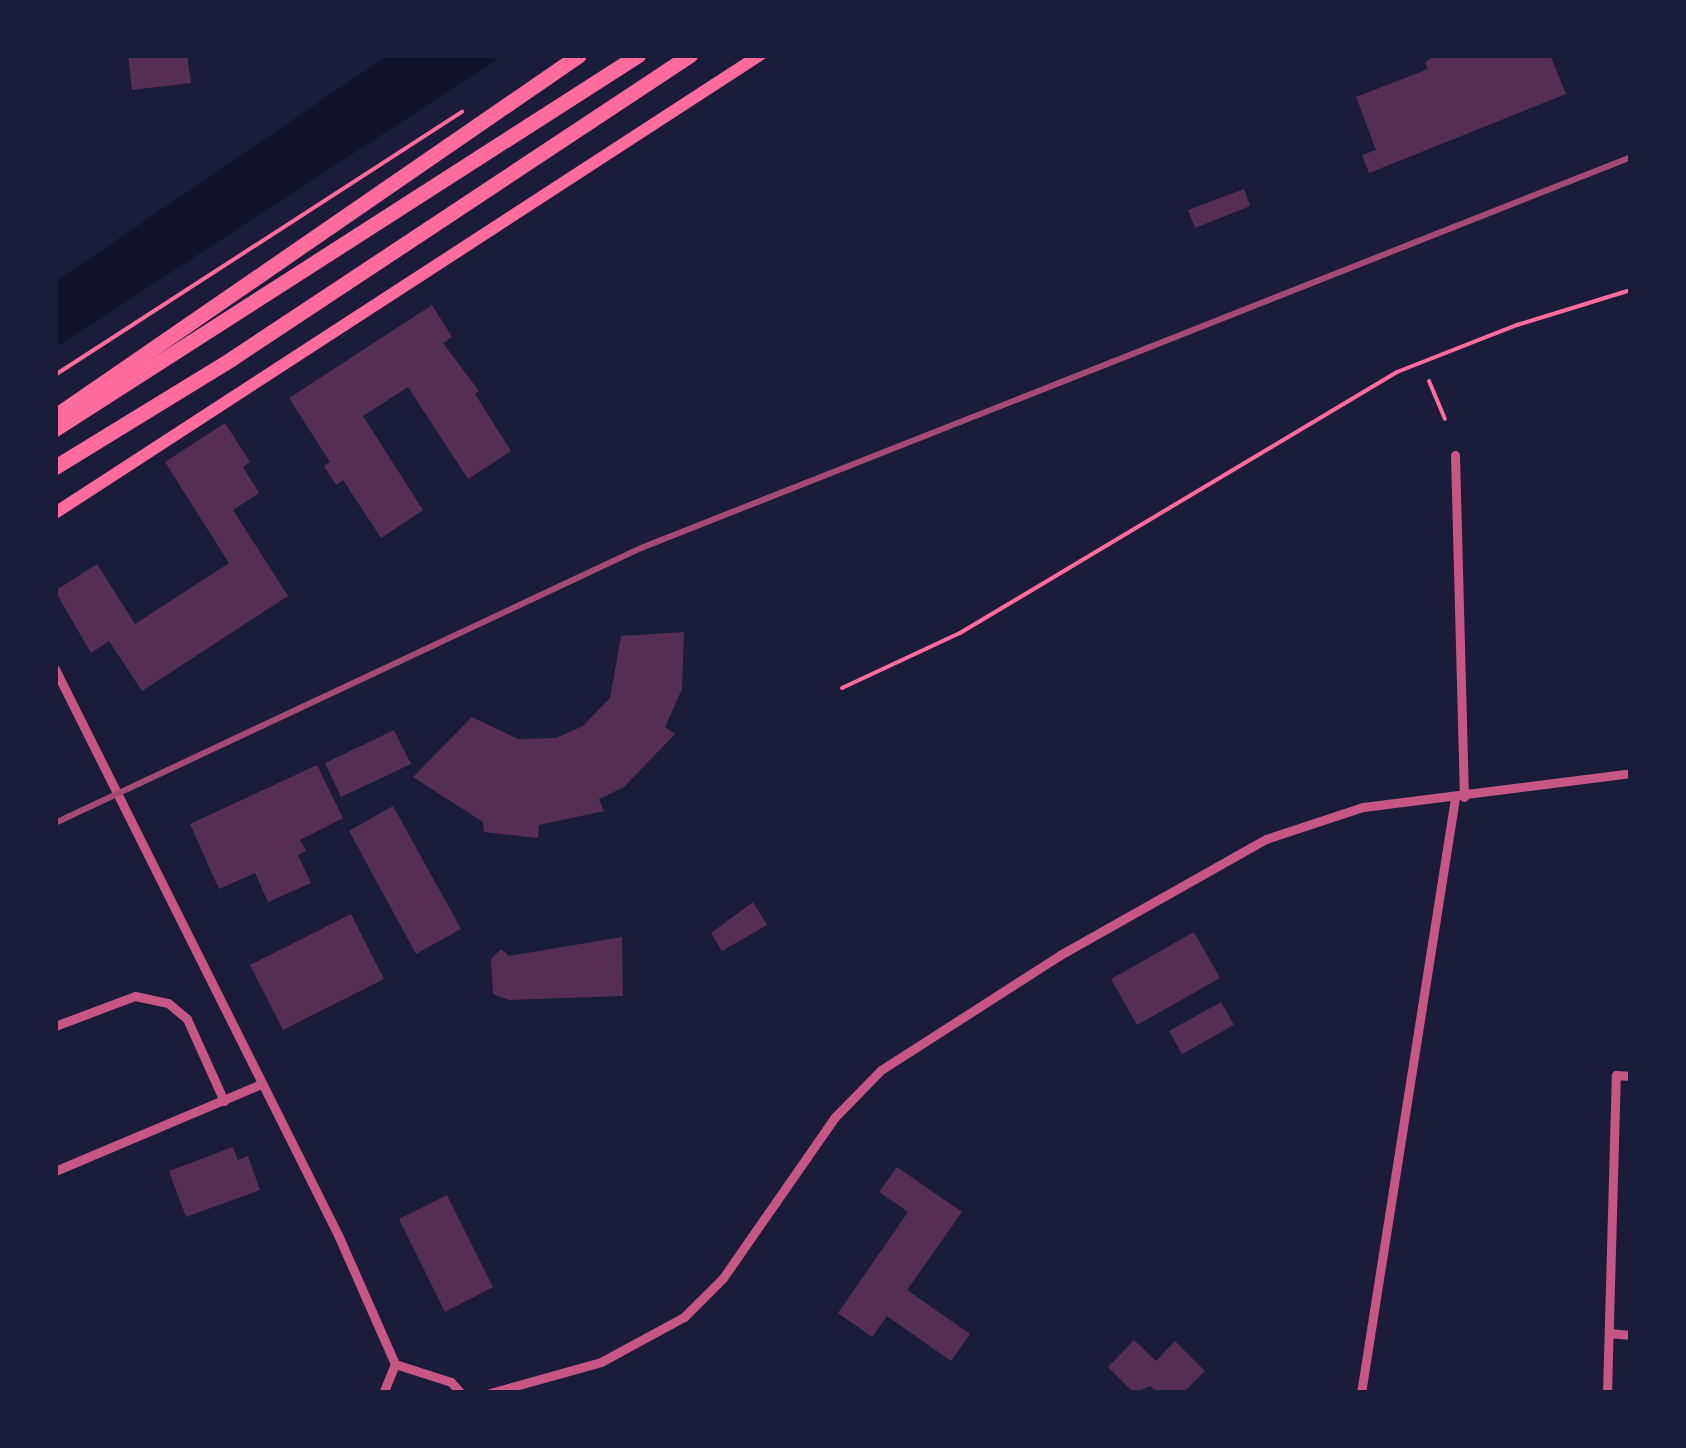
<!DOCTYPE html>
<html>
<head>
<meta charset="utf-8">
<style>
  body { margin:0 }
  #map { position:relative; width:1686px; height:1448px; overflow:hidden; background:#1b1b3a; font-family:"Fira Sans",sans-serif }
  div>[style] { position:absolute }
  .water>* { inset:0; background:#12122b }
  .building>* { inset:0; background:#542f53 }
  .path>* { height:4px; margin:-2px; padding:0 2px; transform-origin:2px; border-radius:2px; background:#ff6b9d }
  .minor>* { height:9px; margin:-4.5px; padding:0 4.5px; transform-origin:4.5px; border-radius:4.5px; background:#c65784 }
  .secondary>* { height:12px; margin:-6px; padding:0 6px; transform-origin:6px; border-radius:6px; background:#ff6b9d }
  .trunk>* { height:15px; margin:-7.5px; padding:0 7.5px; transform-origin:7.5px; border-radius:7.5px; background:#ff6b9d }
  .rail>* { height:6px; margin:-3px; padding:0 3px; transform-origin:3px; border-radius:3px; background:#a44b75 }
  span { translate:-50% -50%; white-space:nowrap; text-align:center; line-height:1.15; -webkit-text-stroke:8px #1b1b3a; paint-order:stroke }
  .frame { position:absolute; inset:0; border:58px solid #1b1b3a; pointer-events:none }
</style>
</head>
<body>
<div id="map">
  <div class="water">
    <div style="clip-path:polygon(388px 55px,504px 55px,55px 348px,55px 282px)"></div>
  </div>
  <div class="building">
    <div style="clip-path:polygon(128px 55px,187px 55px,191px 83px,132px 90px)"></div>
    <div style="clip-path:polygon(1436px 55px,1550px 55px,1566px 94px,1369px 173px,1362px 155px,1376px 150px,1356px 97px,1428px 69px,1425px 62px)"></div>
    <div style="clip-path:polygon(1244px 189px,1250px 206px,1195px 228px,1188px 210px)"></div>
    <div style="clip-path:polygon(432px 305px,452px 337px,443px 343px,479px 391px,475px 394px,511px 451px,468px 479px,408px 387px,363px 416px,423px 510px,381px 538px,343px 480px,336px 485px,324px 466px,330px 462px,289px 398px)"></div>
    <div style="clip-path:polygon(225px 423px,250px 462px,243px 467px,259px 493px,233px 510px,288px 596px,142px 691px,109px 641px,91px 653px,55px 591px,97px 564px,135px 624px,229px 563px,165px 462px)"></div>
    <div style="clip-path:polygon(684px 632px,682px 689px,665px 727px,675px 734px,624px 787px,599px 799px,604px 811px,539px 825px,538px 838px,484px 832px,483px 822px,413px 777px,472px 717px,518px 739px,556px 738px,583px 726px,610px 698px,621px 636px)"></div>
    <div style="clip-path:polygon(394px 730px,411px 764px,341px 797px,325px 763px)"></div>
    <div style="clip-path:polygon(317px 765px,343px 818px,300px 840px,306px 851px,298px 855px,311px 883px,268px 902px,255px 873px,219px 889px,190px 824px)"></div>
    <div style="clip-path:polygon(393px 806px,461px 929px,416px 954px,349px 831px)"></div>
    <div style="clip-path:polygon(753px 902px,767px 925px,722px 951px,711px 933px)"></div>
    <div style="clip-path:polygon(351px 914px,384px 979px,283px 1030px,250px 965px)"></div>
    <div style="clip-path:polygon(1194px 932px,1220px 978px,1137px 1025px,1111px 979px)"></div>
    <div style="clip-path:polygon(622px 937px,623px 996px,509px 1000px,493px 994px,491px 959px,501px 949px,509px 956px)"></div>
    <div style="clip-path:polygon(1221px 1002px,1234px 1025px,1182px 1054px,1169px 1031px)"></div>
    <div style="clip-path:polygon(233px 1147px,238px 1160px,248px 1156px,260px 1190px,186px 1217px,169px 1171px)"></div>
    <div style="clip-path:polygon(897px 1167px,962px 1212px,907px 1290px,970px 1334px,951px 1361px,887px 1316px,872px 1337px,838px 1313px,908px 1212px,879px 1192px)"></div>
    <div style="clip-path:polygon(447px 1195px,493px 1287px,445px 1312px,399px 1219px)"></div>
    <div style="clip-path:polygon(1134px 1340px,1156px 1361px,1175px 1341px,1205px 1371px,1183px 1393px,1158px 1393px,1150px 1386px,1134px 1393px,1108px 1367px)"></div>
  </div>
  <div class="path">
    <div style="left:55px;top:375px;width:485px;rotate:-32.9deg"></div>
    <div style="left:1429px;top:381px;width:41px;rotate:67.2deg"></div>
    <div style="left:842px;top:688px;width:130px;rotate:-25deg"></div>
    <div style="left:960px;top:633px;width:509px;rotate:-30.85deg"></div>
    <div style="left:1397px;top:372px;width:129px;rotate:-21.4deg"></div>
    <div style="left:1517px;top:325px;width:119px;rotate:-17.1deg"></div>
  </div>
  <div class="minor">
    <div style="left:1455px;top:455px;width:342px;rotate:88.5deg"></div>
    <div style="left:55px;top:669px;width:635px;rotate:63.43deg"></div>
    <div style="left:339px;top:1237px;width:139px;rotate:66.2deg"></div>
    <div style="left:395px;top:1364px;width:31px;rotate:112deg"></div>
    <div style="left:55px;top:1026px;width:85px;rotate:-20.6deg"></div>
    <div style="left:135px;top:996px;width:34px;rotate:12deg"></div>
    <div style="left:168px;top:1003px;width:25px;rotate:40deg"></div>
    <div style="left:187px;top:1019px;width:90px;rotate:65.7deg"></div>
    <div style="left:55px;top:1171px;width:224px;rotate:-22.9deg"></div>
    <div style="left:1609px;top:1333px;width:22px;rotate:5deg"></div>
    <div style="left:395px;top:1364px;width:59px;rotate:17.8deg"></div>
    <div style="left:451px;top:1382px;width:15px;rotate:48deg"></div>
    <div style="left:490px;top:1393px;width:115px;rotate:-15.6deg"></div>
    <div style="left:601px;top:1362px;width:94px;rotate:-28.5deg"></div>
    <div style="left:684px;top:1317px;width:55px;rotate:-45deg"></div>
    <div style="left:723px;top:1278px;width:195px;rotate:-55.2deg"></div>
    <div style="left:834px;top:1118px;width:67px;rotate:-45.6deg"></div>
    <div style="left:881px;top:1070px;width:213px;rotate:-32.7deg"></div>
    <div style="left:1060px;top:955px;width:236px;rotate:-29.4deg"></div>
    <div style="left:1266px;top:839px;width:102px;rotate:-18.3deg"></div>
    <div style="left:1363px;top:807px;width:270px;rotate:-7.2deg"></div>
    <div style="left:1361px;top:1393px;width:602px;rotate:-81.02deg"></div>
    <div style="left:1607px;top:1393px;width:318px;rotate:-88.4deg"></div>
    <div style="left:1616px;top:1075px;width:15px;rotate:4deg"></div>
  </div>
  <div class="secondary">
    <div style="left:55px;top:513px;width:841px;rotate:-33.01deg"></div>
  </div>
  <div class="trunk">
    <div style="left:55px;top:416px;width:636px;rotate:-34.56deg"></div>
    <div style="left:55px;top:429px;width:693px;rotate:-32.68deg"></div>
    <div style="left:55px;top:467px;width:206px;rotate:-31.5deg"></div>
    <div style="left:231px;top:359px;width:551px;rotate:-33.52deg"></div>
  </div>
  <div class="rail">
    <div style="left:55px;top:823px;width:647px;rotate:-25.14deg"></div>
    <div style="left:641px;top:548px;width:1064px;rotate:-21.55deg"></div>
  </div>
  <div class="frame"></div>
</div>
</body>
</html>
